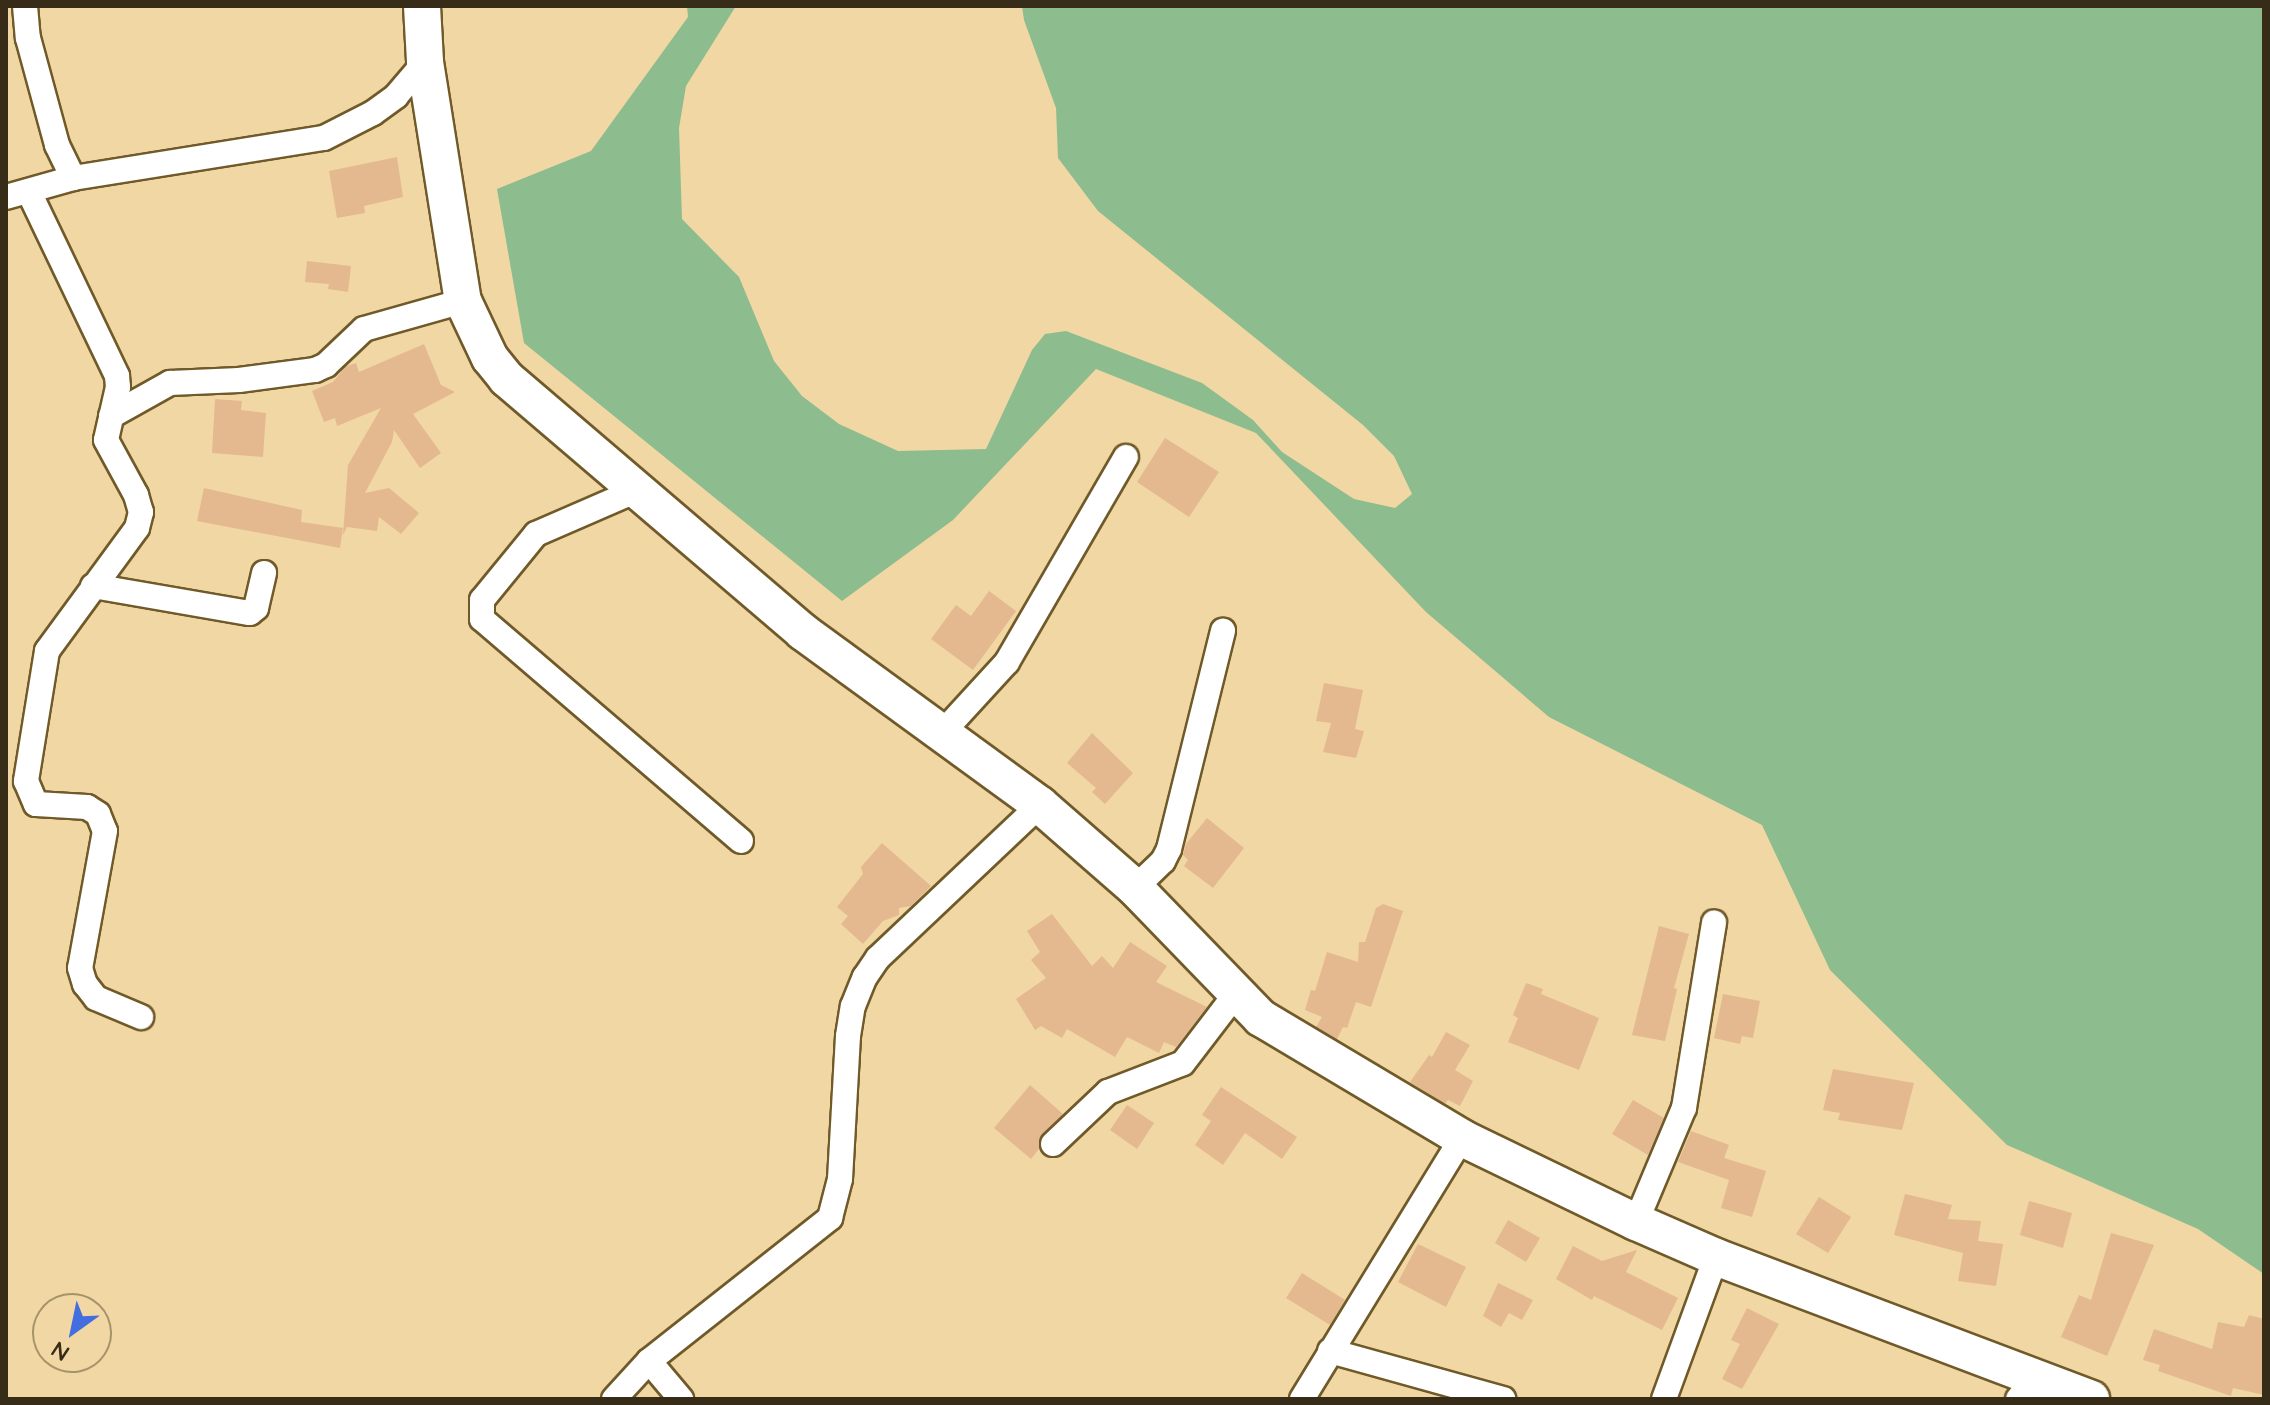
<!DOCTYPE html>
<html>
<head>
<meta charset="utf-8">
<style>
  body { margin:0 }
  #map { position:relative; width:2270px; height:1405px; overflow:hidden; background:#f0d7a3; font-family:Quicksand,sans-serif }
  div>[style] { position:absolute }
  .green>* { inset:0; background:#8dbc8e }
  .building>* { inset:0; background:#e4b990 }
  .roads { filter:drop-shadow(2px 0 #705a29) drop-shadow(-2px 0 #705a29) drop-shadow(0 2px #705a29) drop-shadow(0 -2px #705a29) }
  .minor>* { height:24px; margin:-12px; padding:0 12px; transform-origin:12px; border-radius:12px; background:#fff }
  .secondary>* { height:36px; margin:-18px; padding:0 18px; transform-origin:18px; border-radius:18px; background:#fff }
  span { translate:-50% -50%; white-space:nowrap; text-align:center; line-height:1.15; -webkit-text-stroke:6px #f0d7a3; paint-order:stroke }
  .frame { position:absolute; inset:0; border:8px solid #362c18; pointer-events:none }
  .north { position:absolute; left:32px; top:1293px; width:80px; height:80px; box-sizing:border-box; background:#f0d7a3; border:2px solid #a6936b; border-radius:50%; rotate:213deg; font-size:22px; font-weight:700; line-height:32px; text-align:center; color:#362c18 }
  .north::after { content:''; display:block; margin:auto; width:28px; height:36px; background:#426ee0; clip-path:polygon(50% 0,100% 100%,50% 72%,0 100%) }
</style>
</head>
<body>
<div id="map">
  <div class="green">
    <div style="clip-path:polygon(687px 6px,736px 6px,686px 86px,679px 128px,682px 219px,739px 277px,774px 361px,802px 396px,839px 424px,898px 451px,986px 449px,1032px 350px,1045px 334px,1066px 331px,1202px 383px,1253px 420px,1282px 452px,1354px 499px,1395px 508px,1412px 494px,1394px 456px,1363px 425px,1098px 211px,1058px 158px,1056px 108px,1024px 20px,1022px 6px,2264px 6px,2264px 1274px,2198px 1229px,2007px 1145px,1830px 970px,1762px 825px,1549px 717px,1426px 612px,1256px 433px,1096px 369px,953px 520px,842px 601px,524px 343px,497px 189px,591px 151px,688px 17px)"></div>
  </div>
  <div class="building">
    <div style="clip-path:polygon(397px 157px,403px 197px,364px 206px,365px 213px,337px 218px,329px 171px)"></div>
    <div style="clip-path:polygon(307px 261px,351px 266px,348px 292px,328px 289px,329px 284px,305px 282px)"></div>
    <div style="clip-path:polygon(424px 344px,441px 385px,455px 392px,413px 414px,441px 453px,420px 468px,394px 430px,392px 442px,365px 493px,389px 488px,419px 513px,401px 534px,379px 517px,377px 531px,347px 527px,343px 535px,348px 465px,381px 408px,337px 426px,335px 418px,324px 422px,312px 391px,333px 382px,345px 367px,356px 363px,359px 372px)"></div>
    <div style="clip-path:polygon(215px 399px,242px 401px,241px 410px,266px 413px,263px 457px,212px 453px)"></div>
    <div style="clip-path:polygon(1165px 438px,1219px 472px,1189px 517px,1137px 482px)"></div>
    <div style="clip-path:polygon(204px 488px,302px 510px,301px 522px,343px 528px,340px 548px,197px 521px)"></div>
    <div style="clip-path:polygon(989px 591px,1016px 611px,973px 670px,931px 639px,956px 605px,971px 616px)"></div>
    <div style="clip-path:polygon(1324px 683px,1363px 690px,1355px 729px,1364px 731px,1356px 758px,1323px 752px,1331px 723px,1316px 721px)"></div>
    <div style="clip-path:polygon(1092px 733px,1133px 773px,1105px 804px,1092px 792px,1096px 788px,1067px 763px)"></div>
    <div style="clip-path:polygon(1207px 818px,1244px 848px,1213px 888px,1184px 866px,1188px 860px,1183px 855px,1186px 844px)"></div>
    <div style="clip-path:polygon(882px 843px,931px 886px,911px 906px,899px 908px,899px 915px,883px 921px,863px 944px,841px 924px,848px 916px,837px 907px,863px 874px,861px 867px)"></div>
    <div style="clip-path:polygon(1383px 904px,1403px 911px,1371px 1007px,1356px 1002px,1347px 1028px,1343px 1027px,1337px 1039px,1316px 1027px,1322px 1017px,1305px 1010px,1311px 990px,1315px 991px,1327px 952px,1358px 962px,1359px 942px,1365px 942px,1376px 908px)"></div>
    <div style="clip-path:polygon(1052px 914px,1092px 966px,1102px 956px,1113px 968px,1130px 942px,1167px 966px,1156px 982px,1207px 1007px,1176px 1047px,1164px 1042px,1159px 1053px,1127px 1037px,1115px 1057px,1067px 1029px,1062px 1038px,1041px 1026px,1035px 1030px,1016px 999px,1046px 978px,1031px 960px,1040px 952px,1027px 931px)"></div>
    <div style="clip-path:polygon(1659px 926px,1689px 934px,1674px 988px,1677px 989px,1665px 1041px,1632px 1035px)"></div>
    <div style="clip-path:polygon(1526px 983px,1543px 989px,1541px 994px,1599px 1018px,1579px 1070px,1508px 1042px,1518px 1018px,1513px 1015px)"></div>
    <div style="clip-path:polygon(1723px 994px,1760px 1001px,1753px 1038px,1742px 1036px,1740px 1044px,1714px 1038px)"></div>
    <div style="clip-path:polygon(1446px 1032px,1470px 1045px,1455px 1070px,1473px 1081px,1460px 1106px,1448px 1100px,1445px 1104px,1410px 1082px,1429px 1055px,1432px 1057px)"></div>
    <div style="clip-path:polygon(1833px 1069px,1914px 1083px,1902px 1130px,1838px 1120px,1840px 1113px,1823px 1110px)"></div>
    <div style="clip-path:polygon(1030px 1085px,1063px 1114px,1042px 1134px,1039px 1149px,1031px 1159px,994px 1128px)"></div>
    <div style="clip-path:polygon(1221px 1087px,1297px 1137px,1282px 1159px,1245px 1133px,1223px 1165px,1195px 1145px,1211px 1121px,1202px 1115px)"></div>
    <div style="clip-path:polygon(1633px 1100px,1664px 1118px,1648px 1155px,1612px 1134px)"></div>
    <div style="clip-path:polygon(1127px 1105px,1154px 1123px,1137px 1149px,1110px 1130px)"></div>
    <div style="clip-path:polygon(1691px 1131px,1729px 1145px,1724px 1158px,1766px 1171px,1752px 1217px,1721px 1208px,1729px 1180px,1678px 1162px)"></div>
    <div style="clip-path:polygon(1905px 1194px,1952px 1205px,1948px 1219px,1981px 1221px,1978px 1241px,2003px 1244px,1996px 1286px,1958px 1281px,1963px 1253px,1894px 1235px)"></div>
    <div style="clip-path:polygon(1819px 1197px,1851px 1217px,1828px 1253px,1796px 1234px)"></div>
    <div style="clip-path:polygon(2029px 1201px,2072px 1213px,2063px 1248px,2020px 1235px)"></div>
    <div style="clip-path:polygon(1508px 1220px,1540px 1238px,1526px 1262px,1495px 1243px)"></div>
    <div style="clip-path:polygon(2111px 1233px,2154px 1245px,2107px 1356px,2061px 1337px,2079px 1295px,2091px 1300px)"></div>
    <div style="clip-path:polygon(1418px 1244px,1466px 1267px,1446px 1307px,1398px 1282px)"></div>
    <div style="clip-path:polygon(1573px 1246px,1602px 1261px,1637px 1250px,1626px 1272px,1678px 1298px,1662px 1330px,1594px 1296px,1592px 1300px,1556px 1279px)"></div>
    <div style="clip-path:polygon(1302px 1273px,1345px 1300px,1330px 1325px,1286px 1298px)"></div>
    <div style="clip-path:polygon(1498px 1283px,1533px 1300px,1522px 1320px,1509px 1313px,1501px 1327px,1483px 1316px)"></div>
    <div style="clip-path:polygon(1747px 1308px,1779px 1324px,1742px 1389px,1722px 1379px,1740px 1344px,1731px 1340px)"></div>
    <div style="clip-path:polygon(2249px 1315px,2264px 1319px,2264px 1395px,2233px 1388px,2231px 1396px,2158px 1371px,2160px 1365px,2143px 1360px,2154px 1329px,2212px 1349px,2218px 1322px,2244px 1327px)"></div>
  </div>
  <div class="roads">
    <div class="minor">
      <div style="left:25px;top:6px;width:32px;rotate:85deg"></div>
      <div style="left:28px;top:38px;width:111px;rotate:74.8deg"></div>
      <div style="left:57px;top:145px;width:37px;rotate:64deg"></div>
      <div style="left:29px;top:192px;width:204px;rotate:64.4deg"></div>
      <div style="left:117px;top:376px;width:11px;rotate:85deg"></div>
      <div style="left:118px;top:387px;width:54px;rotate:102.8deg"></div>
      <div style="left:106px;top:440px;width:63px;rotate:61.4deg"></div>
      <div style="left:136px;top:495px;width:18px;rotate:74deg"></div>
      <div style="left:141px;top:512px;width:16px;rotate:104deg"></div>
      <div style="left:137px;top:528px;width:152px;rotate:126.2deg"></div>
      <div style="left:47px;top:651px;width:132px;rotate:99.2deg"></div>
      <div style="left:26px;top:781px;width:25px;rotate:67deg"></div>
      <div style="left:36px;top:804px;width:51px;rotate:3.4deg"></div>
      <div style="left:87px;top:807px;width:13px;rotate:32deg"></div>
      <div style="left:98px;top:814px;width:18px;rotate:68deg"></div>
      <div style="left:105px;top:831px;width:139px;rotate:100.3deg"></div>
      <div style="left:80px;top:968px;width:17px;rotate:73deg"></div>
      <div style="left:85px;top:984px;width:18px;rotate:52deg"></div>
      <div style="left:96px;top:998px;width:49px;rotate:22.9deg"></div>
      <div style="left:6px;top:197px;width:70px;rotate:-15.8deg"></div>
      <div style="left:73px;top:178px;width:254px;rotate:-9.1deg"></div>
      <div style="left:324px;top:138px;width:55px;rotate:-27deg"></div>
      <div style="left:373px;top:113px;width:29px;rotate:-36deg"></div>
      <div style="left:396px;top:96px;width:45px;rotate:-49.5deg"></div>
      <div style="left:111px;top:416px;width:68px;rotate:-29.2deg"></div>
      <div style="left:170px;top:383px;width:69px;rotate:-2.5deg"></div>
      <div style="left:239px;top:380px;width:77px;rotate:-7.5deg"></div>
      <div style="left:315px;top:370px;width:12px;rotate:-24deg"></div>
      <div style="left:326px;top:365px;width:52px;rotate:-43.5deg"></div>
      <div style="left:364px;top:329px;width:103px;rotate:-15.8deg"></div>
      <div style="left:635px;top:491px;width:108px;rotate:156.5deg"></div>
      <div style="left:536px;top:534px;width:85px;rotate:129.3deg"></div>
      <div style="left:482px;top:600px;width:19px;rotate:90deg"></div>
      <div style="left:482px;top:619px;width:341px;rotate:40.6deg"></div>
      <div style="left:93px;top:586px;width:159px;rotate:9.8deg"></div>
      <div style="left:250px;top:613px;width:8px;rotate:-40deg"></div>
      <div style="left:256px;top:608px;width:36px;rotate:-77deg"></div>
      <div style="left:942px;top:733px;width:96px;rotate:-47.5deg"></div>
      <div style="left:1007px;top:662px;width:237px;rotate:-59.9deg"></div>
      <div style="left:1135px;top:888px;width:39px;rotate:-44deg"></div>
      <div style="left:1163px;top:861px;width:13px;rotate:-63deg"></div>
      <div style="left:1169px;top:849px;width:225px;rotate:-76.1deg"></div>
      <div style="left:1053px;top:1144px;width:76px;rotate:-43.4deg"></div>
      <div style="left:1108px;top:1092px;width:80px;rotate:-21.1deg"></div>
      <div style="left:1183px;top:1063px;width:86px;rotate:-52.6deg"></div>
      <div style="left:1636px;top:1222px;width:124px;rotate:-67.2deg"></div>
      <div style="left:1684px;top:1108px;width:188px;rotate:-80.8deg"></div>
      <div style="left:1330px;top:1351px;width:180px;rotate:15.5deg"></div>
      <div style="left:649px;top:1361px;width:50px;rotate:49.9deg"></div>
      <div style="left:614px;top:1399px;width:52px;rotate:-47.4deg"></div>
      <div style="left:649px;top:1361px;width:231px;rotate:-38.3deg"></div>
      <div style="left:830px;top:1218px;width:40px;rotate:-75.6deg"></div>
      <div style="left:840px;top:1179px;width:143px;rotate:-86.8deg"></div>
      <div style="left:848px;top:1036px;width:30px;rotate:-81deg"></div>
      <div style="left:853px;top:1006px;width:31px;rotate:-68deg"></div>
      <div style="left:865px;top:977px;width:23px;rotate:-56deg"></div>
      <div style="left:878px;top:958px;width:223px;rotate:-43.4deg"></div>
      <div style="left:1302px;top:1399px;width:306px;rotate:-58.5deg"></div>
      <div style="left:1664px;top:1399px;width:151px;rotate:-69.9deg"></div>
      <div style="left:2018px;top:1399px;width:26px;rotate:-51deg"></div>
    </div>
    <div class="secondary">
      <div style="left:422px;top:6px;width:56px;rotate:86.9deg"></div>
      <div style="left:425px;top:62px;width:242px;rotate:81deg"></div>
      <div style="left:463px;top:301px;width:63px;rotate:64.7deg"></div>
      <div style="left:490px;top:358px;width:27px;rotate:51deg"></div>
      <div style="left:507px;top:379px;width:389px;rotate:40.5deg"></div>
      <div style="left:803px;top:632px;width:293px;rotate:36.1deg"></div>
      <div style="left:1040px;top:805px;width:126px;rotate:41.1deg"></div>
      <div style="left:1135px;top:888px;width:181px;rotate:45.9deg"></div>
      <div style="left:1261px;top:1018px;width:234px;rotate:30.8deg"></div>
      <div style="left:1462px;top:1138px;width:193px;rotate:25.8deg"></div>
      <div style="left:1636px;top:1222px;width:87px;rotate:23.6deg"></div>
      <div style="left:1716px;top:1257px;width:401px;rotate:20.7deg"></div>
    </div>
  </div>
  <div class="frame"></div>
  <div class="north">N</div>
</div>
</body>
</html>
